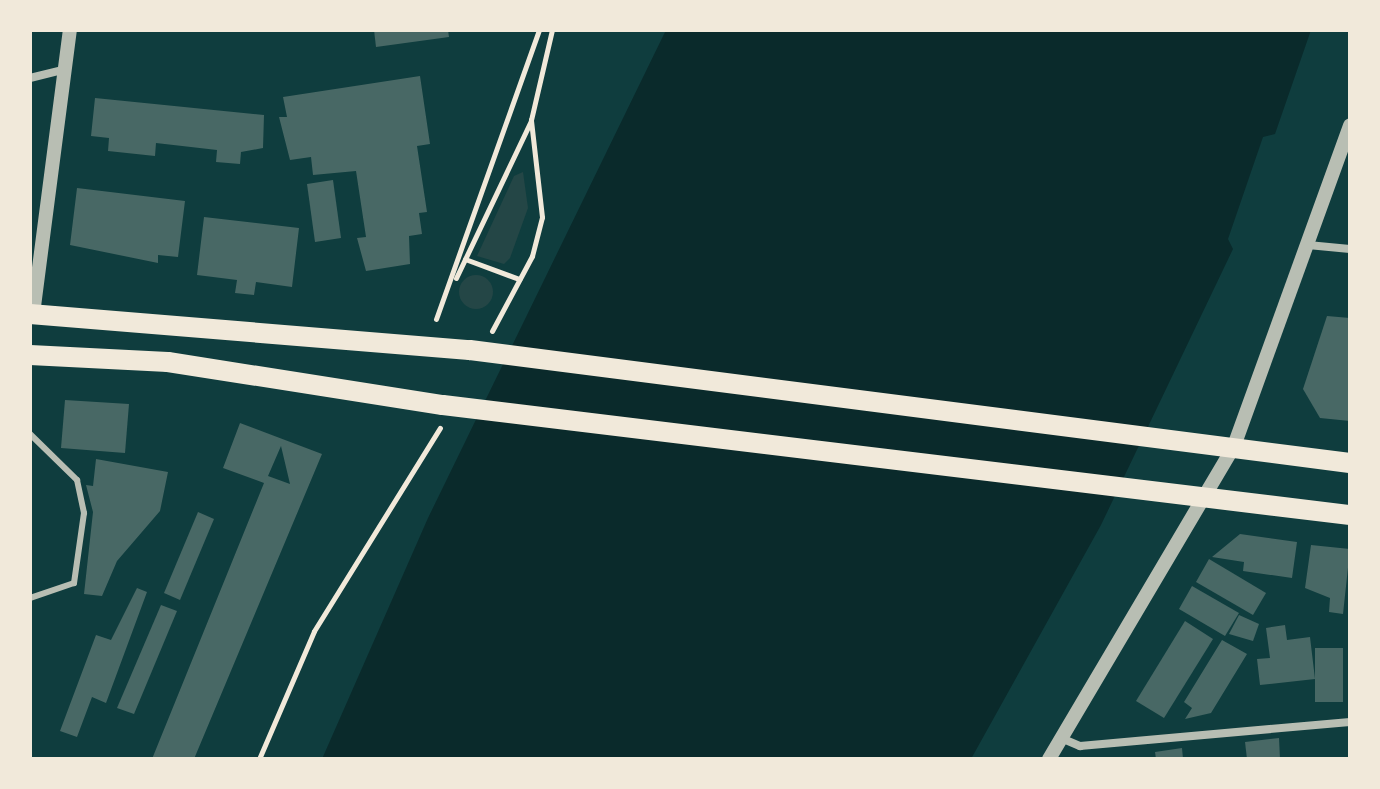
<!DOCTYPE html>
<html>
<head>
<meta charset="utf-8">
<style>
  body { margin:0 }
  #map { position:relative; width:1380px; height:789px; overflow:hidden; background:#0f3d3e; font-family:"Sofia Sans Condensed",sans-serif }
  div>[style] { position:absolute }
  .green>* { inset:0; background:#244646 }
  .round { border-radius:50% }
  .water>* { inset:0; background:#0a2a2b }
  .building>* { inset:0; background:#486865 }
  .path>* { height:5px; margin:-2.5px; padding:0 2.5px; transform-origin:2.5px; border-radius:2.5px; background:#f1e9da }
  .service>* { height:6px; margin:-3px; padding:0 3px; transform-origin:3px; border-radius:3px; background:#b8beb3 }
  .minor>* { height:8px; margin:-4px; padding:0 4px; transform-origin:4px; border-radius:4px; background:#b8beb3 }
  .tertiary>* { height:14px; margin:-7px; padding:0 7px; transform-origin:7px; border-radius:7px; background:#b8beb3 }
  .primary>* { height:20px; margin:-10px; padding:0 10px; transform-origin:10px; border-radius:10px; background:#f1e9da }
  span { translate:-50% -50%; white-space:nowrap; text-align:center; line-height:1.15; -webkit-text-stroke:6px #f1e9da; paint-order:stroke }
  .frame { position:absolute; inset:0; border:32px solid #f1e9da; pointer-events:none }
</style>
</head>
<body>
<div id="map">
  <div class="green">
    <div style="clip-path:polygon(523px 172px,528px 208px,510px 258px,504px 264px,477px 256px,514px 176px)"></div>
    <div class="round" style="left:459px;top:275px;width:34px;height:34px"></div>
  </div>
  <div class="water">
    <div style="clip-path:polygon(666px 30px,1311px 30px,1275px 134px,1263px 137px,1228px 239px,1233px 249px,1101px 525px,971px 759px,322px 759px,428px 518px)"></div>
  </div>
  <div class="building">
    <div style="clip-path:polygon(374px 30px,448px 30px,449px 37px,376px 47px)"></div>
    <div style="clip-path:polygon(420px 76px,430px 144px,417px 146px,427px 212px,419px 213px,422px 234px,409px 236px,410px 264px,366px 271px,357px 238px,366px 237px,356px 171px,313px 175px,311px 157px,290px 160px,279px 117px,287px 117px,283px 97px)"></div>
    <div style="clip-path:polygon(95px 98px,264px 115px,263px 148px,241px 152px,240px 164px,216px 162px,217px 150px,156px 143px,155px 156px,108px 151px,109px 138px,91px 136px)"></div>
    <div style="clip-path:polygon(333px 180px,341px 238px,315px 242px,307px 184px)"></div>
    <div style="clip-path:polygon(77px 188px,185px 201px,178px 257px,158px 255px,158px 263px,70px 245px)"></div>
    <div style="clip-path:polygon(204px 217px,299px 228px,292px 287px,256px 282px,254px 295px,235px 293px,237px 280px,197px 275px)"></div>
    <div style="clip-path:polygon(1327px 316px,1350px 318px,1350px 421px,1320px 418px,1303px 389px)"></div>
    <div style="clip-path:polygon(65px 400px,129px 404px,125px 453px,61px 448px)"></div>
    <div style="clip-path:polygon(evenodd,240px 423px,322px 454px,194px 759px,152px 759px,264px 483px,223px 468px,240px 423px,281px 446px,290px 484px,268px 476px,281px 446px)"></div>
    <div style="clip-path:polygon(96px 459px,168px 472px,160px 511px,117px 561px,102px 596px,84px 594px,93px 512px,86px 485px,93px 486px)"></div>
    <div style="clip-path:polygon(198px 512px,214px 519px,180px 600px,164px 593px)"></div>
    <div style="clip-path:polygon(1240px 534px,1297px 542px,1292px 578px,1243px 571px,1244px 562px,1212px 557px)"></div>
    <div style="clip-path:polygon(1311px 545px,1350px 549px,1343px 614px,1329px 612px,1330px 598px,1305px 588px)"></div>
    <div style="clip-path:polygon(1209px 559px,1266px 593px,1253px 615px,1196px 582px)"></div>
    <div style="clip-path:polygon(1192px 586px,1239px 613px,1225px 636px,1179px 609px)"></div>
    <div style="clip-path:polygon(137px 588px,147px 592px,106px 703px,92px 697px,77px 737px,60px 731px,96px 635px,111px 640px)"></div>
    <div style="clip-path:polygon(161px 605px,177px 611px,134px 714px,117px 708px)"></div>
    <div style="clip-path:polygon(1239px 615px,1259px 624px,1253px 641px,1229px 634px)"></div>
    <div style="clip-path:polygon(1185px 621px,1213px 639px,1164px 718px,1136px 701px)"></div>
    <div style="clip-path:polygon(1285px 625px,1287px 640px,1310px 637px,1315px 679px,1260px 685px,1257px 659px,1270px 658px,1266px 628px)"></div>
    <div style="clip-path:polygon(1222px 640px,1247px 654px,1211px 713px,1185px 719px,1192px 708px,1184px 702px)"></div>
    <div style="clip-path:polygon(1315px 648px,1343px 648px,1343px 702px,1315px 702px)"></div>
    <div style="clip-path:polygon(1279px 738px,1280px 759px,1247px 759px,1245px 742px)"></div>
    <div style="clip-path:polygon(1182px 748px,1183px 759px,1156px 759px,1155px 752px)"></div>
  </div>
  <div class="path">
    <div style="left:465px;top:259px;width:58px;rotate:20.3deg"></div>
    <div style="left:456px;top:278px;width:174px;rotate:-64.5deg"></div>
    <div style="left:436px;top:319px;width:307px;rotate:-70.4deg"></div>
    <div style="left:492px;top:331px;width:85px;rotate:-61.9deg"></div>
    <div style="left:532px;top:256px;width:40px;rotate:-75.6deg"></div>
    <div style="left:542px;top:217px;width:98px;rotate:-96.5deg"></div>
    <div style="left:531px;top:120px;width:92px;rotate:-76.9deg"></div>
    <div style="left:259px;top:759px;width:139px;rotate:-66.7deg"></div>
    <div style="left:314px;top:631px;width:239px;rotate:-58.2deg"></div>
  </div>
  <div class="service">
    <div style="left:30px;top:434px;width:66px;rotate:44.4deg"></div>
    <div style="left:77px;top:480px;width:34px;rotate:78deg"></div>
    <div style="left:84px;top:513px;width:71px;rotate:98.1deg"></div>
    <div style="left:74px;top:583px;width:46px;rotate:161.2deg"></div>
  </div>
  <div class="minor">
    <div style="left:30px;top:78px;width:36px;rotate:-14deg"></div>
    <div style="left:1308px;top:245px;width:42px;rotate:5.4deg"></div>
    <div style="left:1061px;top:738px;width:21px;rotate:23deg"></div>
    <div style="left:1080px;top:746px;width:271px;rotate:-5.1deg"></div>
  </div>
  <div class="tertiary">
    <div style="left:33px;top:314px;width:286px;rotate:-82.6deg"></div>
    <div style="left:1049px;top:759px;width:364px;rotate:-59.4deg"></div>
    <div style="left:1234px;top:446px;width:341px;rotate:-70.1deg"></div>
  </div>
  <div class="primary">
    <div style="left:30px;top:314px;width:441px;rotate:4.7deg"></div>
    <div style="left:470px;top:350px;width:887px;rotate:7.32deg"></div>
    <div style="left:30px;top:355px;width:138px;rotate:2.9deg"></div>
    <div style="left:168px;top:362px;width:278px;rotate:8.9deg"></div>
    <div style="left:443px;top:405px;width:914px;rotate:6.92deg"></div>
  </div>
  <div class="frame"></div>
</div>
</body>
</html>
